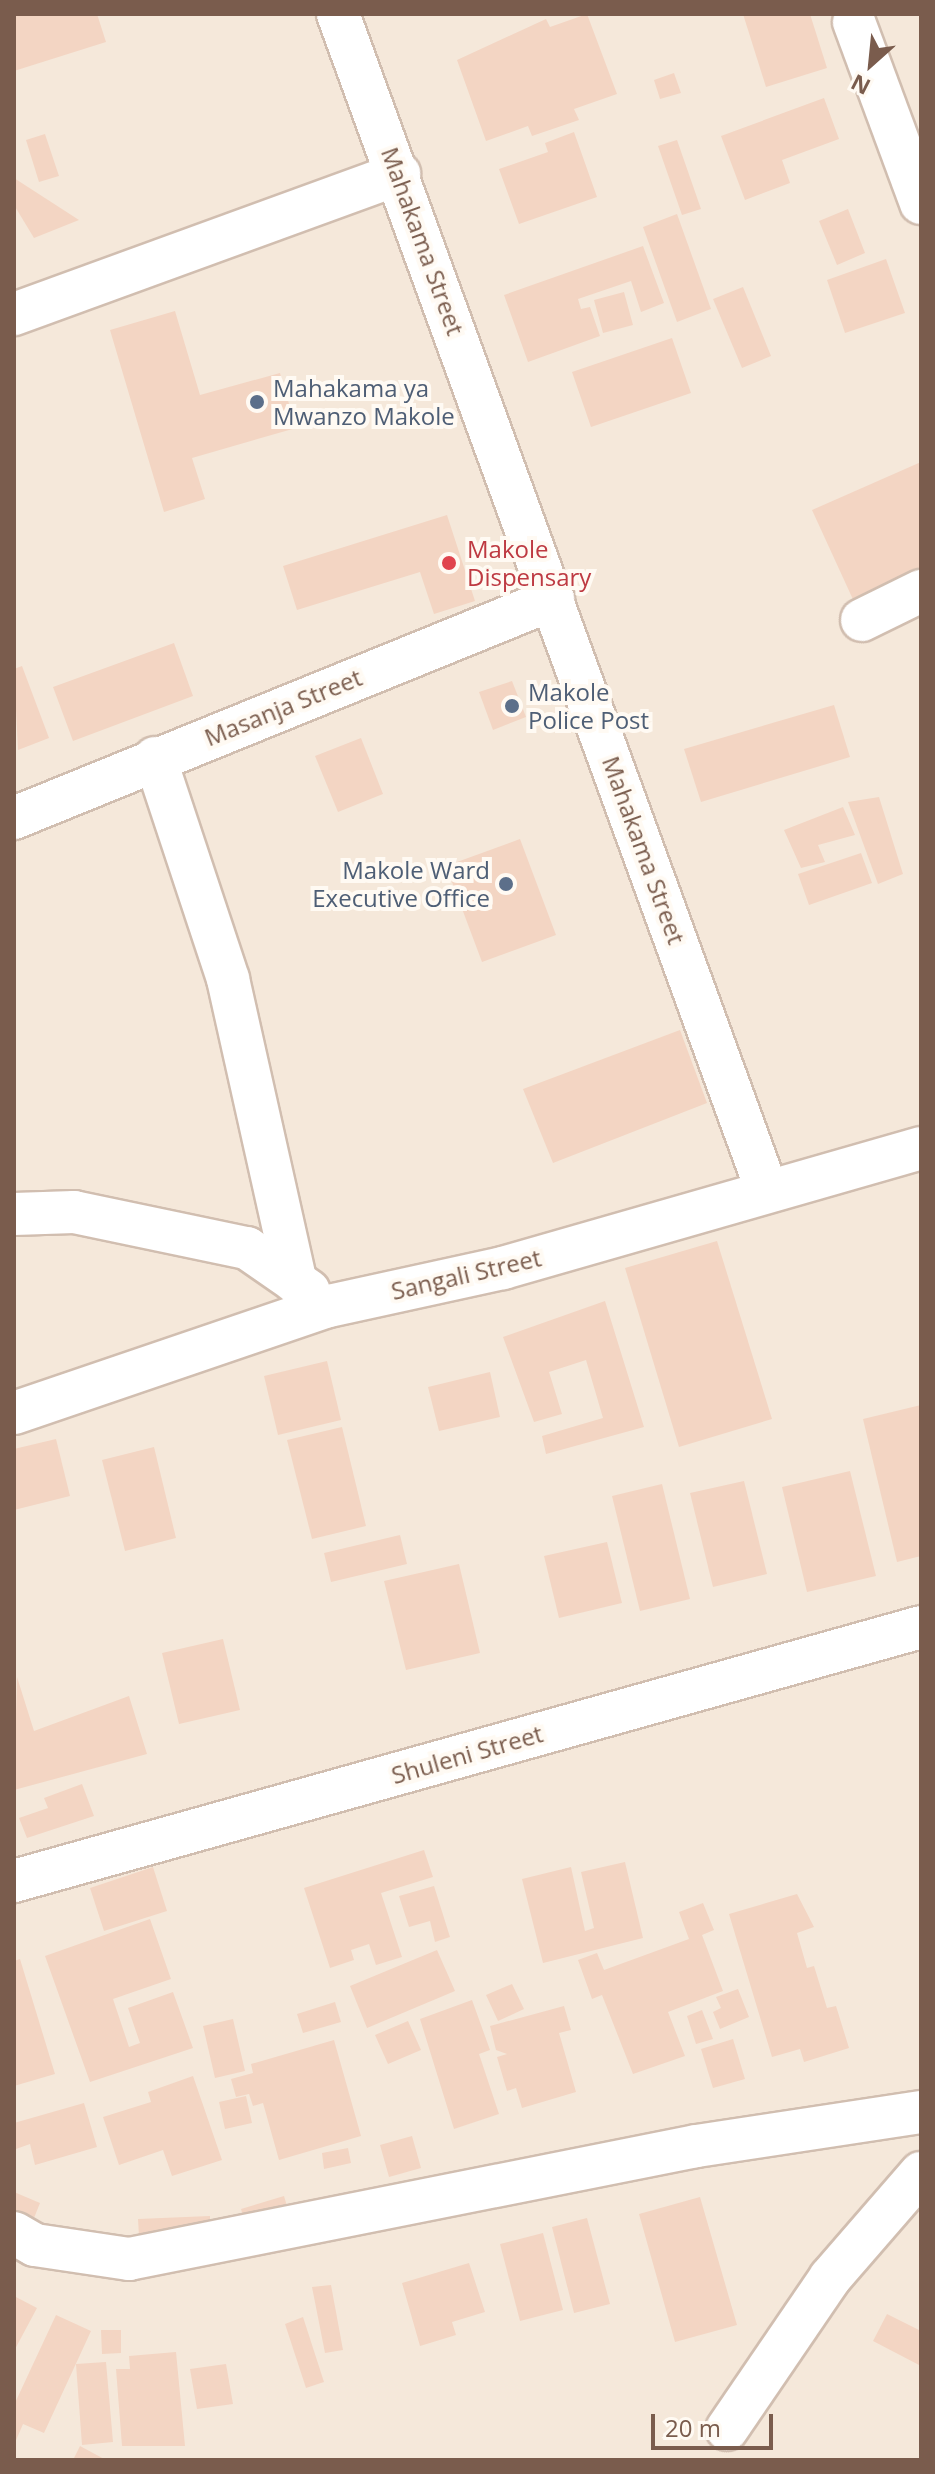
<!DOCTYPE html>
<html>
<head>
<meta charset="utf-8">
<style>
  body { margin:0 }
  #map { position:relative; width:935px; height:2474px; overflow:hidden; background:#fdf6ec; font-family:"Open Sans",sans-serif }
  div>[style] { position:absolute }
  .residential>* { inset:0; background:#f5e8da }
  .building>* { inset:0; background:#f3d5c3 }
  .roads { filter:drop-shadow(2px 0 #d1beb0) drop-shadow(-2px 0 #d1beb0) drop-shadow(0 2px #d1beb0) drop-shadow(0 -2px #d1beb0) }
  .street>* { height:42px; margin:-21px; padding:0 21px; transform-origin:21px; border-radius:21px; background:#fff }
  .dots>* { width:22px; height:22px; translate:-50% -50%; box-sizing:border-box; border:4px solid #fffaf3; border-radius:50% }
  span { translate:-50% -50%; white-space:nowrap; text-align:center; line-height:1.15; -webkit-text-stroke:8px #fffaf3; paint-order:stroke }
  .street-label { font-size:24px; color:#7a5c4d }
  .service-label { font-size:24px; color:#4e5e75 }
  .left { translate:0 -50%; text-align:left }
  .right { translate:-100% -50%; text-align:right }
  .health-label { font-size:24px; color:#be3a42 }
  .frame { position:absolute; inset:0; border:16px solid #7a5c4d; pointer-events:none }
  .north { position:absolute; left:831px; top:24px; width:80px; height:80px; -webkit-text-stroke:6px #fffaf3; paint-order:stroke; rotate:207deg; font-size:22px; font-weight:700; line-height:32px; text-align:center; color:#7a5c4d }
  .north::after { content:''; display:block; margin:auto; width:28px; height:36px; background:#7a5c4d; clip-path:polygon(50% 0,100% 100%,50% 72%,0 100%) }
  .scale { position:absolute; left:651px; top:2414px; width:122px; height:36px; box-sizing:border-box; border:4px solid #7a5c4d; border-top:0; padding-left:10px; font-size:24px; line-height:28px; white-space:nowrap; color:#7a5c4d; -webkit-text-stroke:6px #fffaf3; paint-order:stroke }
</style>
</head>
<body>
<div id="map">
  <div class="residential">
    <div style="clip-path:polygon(14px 14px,921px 14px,921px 2460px,14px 2460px)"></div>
  </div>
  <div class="building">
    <div style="clip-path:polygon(14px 14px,97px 14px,106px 42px,14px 71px)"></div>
    <div style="clip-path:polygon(587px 14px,617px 94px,574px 109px,579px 120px,532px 136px,528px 126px,486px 141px,457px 60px,546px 19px,550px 27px)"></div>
    <div style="clip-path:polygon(743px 14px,810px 14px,827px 68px,766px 87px)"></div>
    <div style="clip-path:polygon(674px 73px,681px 93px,660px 99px,654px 80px)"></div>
    <div style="clip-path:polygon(824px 98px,839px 139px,782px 160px,790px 183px,745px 200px,721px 136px)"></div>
    <div style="clip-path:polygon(574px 132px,597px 197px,519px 224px,499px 169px,548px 152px,545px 143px)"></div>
    <div style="clip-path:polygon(45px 134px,59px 176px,39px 182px,26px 140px)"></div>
    <div style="clip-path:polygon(677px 140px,701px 209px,682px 215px,658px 146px)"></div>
    <div style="clip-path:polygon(14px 178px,79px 220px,34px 238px,14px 205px)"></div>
    <div style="clip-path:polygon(848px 209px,865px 253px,837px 265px,819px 221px)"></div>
    <div style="clip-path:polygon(677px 214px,711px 309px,677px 322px,643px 227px)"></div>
    <div style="clip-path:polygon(643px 246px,664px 303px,641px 312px,631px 281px,578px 299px,581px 309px,590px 307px,600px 336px,528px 362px,504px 295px)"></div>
    <div style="clip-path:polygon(886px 259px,905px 313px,845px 333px,827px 280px)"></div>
    <div style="clip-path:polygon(743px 287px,771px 356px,742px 368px,713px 299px)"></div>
    <div style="clip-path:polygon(624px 292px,633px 325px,603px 333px,594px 300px)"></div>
    <div style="clip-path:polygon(175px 311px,200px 395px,280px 373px,296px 428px,192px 458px,205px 499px,164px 512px,110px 330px)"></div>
    <div style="clip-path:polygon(672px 338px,691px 393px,591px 427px,572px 372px)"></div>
    <div style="clip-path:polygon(921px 462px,921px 577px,856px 606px,812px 510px)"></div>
    <div style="clip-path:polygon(447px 515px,475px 601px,434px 614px,420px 572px,297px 610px,283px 566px)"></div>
    <div style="clip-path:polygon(174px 643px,193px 696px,73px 741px,53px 687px)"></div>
    <div style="clip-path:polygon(22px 666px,49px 738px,18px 750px,14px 669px)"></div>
    <div style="clip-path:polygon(512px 681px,526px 717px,493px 730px,479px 692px)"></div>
    <div style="clip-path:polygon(834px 705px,850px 757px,701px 802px,684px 749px)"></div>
    <div style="clip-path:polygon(361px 738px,383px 794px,338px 812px,315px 756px)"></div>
    <div style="clip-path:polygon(879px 797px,903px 874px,878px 884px,848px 802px)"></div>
    <div style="clip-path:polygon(843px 807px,855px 835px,818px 845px,825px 862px,801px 868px,784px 830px)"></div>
    <div style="clip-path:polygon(520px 839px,556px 935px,482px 962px,446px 866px)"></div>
    <div style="clip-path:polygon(861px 853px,872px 883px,809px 905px,798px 874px)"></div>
    <div style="clip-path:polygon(680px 1030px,707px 1103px,553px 1163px,523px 1089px)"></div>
    <div style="clip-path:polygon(717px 1241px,772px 1419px,679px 1447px,625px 1268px)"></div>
    <div style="clip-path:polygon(605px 1301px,644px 1427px,546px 1454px,542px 1436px,603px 1418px,586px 1360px,549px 1372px,562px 1414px,534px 1422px,503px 1337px)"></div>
    <div style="clip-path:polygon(327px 1361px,341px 1420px,278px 1435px,264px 1376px)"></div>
    <div style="clip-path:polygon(490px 1372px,500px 1417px,439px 1431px,428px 1387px)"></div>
    <div style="clip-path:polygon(921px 1405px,921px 1556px,897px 1562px,863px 1419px)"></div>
    <div style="clip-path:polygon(342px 1427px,366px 1526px,312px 1539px,287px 1440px)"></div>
    <div style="clip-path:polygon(56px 1439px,70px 1496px,14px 1510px,14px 1449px)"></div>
    <div style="clip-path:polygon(154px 1447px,176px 1538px,125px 1551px,102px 1460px)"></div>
    <div style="clip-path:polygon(850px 1471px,876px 1576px,807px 1592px,782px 1487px)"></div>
    <div style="clip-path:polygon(744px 1481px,767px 1574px,713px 1587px,690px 1493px)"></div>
    <div style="clip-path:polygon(662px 1484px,690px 1599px,640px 1611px,612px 1496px)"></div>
    <div style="clip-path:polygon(400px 1535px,407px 1564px,331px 1582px,324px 1553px)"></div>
    <div style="clip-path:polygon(607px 1542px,622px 1603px,559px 1618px,544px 1556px)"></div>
    <div style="clip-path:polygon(459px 1564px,480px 1653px,406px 1670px,384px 1581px)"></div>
    <div style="clip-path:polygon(223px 1639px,240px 1710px,179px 1724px,162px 1653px)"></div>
    <div style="clip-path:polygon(17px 1677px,34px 1731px,129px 1696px,147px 1754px,14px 1790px)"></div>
    <div style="clip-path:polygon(82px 1784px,94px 1816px,27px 1838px,19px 1818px,48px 1808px,44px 1798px)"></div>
    <div style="clip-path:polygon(424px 1850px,433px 1877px,381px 1893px,402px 1957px,376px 1965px,369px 1944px,351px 1950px,354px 1960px,330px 1968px,304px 1888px)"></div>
    <div style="clip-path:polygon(625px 1862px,643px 1938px,543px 1963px,522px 1879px,571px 1867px,585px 1931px,594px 1928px,581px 1872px)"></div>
    <div style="clip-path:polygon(153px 1867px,167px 1911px,104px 1931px,90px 1888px)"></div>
    <div style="clip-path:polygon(434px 1886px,450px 1937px,435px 1942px,430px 1921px,409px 1927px,399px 1896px)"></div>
    <div style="clip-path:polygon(797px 1894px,814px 1927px,797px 1933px,807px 1968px,814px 1966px,827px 2008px,836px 2006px,849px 2048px,804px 2062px,800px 2049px,772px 2057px,729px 1914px)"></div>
    <div style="clip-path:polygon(703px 1903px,714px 1930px,702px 1935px,723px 1991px,668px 2012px,685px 2056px,633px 2074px,602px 1995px,592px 1999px,578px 1960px,597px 1953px,604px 1970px,689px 1939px,679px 1912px)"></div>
    <div style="clip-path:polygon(150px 1919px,171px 1979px,113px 1999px,129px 2047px,140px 2043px,128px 2008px,173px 1992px,193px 2048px,90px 2082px,45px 1956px)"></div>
    <div style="clip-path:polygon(437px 1950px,455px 1991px,367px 2028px,350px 1986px)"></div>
    <div style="clip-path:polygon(20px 1959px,55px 2074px,14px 2086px,14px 1961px)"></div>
    <div style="clip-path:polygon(512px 1984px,524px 2009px,498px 2021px,486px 1995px)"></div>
    <div style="clip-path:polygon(738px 1989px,749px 2017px,720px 2029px,713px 2012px,721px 2008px,716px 1997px)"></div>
    <div style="clip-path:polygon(472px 2000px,490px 2050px,479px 2054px,499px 2114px,454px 2129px,420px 2019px)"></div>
    <div style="clip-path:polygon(335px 2002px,341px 2022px,303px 2033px,297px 2014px)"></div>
    <div style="clip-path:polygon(564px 2006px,571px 2030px,559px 2033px,576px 2092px,522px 2108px,516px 2088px,507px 2091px,497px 2057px,507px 2054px,496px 2050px,490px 2026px)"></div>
    <div style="clip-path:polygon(702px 2010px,713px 2039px,696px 2044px,687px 2016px)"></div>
    <div style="clip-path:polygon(233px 2019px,245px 2071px,215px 2078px,203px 2026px)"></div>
    <div style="clip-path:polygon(408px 2021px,421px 2050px,388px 2064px,375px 2035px)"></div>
    <div style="clip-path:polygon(733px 2039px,745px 2079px,713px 2088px,701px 2049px)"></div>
    <div style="clip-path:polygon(334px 2040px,361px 2136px,279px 2160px,263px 2103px,253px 2106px,249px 2094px,236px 2097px,231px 2079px,253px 2073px,251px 2064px)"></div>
    <div style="clip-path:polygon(193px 2076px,222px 2160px,172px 2176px,163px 2150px,119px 2165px,103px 2117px,151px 2102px,148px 2092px)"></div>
    <div style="clip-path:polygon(246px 2096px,252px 2123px,225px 2129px,219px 2102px)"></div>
    <div style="clip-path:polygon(84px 2103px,97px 2147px,35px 2165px,30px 2144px,16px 2149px,14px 2123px)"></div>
    <div style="clip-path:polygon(412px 2136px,421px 2168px,389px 2177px,380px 2145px)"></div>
    <div style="clip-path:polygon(348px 2148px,351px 2163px,324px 2169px,322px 2153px)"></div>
    <div style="clip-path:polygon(14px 2192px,40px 2203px,34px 2218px,14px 2210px)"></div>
    <div style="clip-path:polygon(284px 2196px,292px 2223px,249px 2236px,241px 2209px)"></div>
    <div style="clip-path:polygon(700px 2197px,737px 2325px,675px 2342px,639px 2214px)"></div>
    <div style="clip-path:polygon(210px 2216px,210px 2234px,139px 2236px,138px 2219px)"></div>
    <div style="clip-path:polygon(587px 2218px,610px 2304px,574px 2313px,552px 2227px)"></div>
    <div style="clip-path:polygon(543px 2233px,563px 2310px,520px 2321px,500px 2244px)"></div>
    <div style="clip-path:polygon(469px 2263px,485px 2312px,452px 2322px,456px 2335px,420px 2346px,402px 2283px)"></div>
    <div style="clip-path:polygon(331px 2285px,343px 2350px,325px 2353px,312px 2287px)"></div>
    <div style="clip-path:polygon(14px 2296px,37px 2308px,14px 2351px)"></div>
    <div style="clip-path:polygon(887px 2314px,921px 2331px,921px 2366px,873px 2341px)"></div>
    <div style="clip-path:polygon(56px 2315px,91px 2331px,44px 2433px,23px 2424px,14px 2445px,14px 2405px)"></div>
    <div style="clip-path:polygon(303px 2317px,324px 2382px,306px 2388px,285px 2324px)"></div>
    <div style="clip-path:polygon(101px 2330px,121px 2330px,121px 2353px,102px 2354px)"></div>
    <div style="clip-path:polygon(176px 2352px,185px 2446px,122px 2446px,116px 2369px,130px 2369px,129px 2356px)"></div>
    <div style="clip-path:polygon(106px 2362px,113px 2442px,82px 2445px,76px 2364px)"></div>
    <div style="clip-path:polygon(226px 2364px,233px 2404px,197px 2409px,190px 2369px)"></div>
    <div style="clip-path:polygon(80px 2446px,106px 2460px,73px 2460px)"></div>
  </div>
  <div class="roads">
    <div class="street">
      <div style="left:338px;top:14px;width:1253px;rotate:69.97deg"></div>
      <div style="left:854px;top:22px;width:193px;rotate:69.7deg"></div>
      <div style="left:14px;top:314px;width:410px;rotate:-20deg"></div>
      <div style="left:862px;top:620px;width:66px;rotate:-26.2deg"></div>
      <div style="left:155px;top:758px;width:233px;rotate:71.7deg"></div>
      <div style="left:228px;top:979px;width:311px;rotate:77.4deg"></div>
      <div style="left:14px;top:818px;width:582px;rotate:-22.11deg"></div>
      <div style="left:14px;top:1214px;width:60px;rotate:-1.9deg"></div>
      <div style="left:74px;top:1212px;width:177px;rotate:11.8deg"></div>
      <div style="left:247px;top:1248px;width:75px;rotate:34.7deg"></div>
      <div style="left:14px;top:1413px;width:333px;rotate:-18.8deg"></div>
      <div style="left:329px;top:1306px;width:178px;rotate:-12.3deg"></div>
      <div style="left:503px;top:1268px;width:435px;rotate:-16deg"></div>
      <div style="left:14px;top:1881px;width:942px;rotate:-15.64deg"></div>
      <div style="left:14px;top:2233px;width:24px;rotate:30deg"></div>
      <div style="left:35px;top:2245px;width:95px;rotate:8.5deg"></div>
      <div style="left:129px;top:2259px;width:578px;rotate:-11.27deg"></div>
      <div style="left:696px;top:2146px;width:228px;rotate:-8.6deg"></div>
      <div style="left:727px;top:2429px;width:183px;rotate:-55.7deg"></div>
      <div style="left:830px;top:2278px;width:139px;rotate:-49.1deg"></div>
    </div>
  </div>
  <div class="dots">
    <div style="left:257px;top:402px;background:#5c6f8a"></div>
    <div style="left:449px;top:563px;background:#e0444e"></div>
    <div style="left:512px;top:706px;background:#5c6f8a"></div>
    <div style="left:506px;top:884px;background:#5c6f8a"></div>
  </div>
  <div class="street-label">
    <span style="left:423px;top:241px;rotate:70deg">Mahakama Street</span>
    <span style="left:283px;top:707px;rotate:-22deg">Masanja Street</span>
    <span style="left:644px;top:850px;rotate:70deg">Mahakama Street</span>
    <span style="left:466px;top:1274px;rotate:-13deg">Sangali Street</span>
    <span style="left:467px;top:1754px;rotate:-16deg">Shuleni Street</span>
  </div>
  <div class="service-label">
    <span class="left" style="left:273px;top:402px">Mahakama ya<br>Mwanzo Makole</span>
    <span class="left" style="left:528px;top:706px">Makole<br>Police Post</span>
    <span class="right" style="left:490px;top:884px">Makole Ward<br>Executive Office</span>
  </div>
  <div class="health-label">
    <span class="left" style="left:467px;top:563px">Makole<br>Dispensary</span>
  </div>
  <div class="frame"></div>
  <div class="north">N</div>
  <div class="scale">20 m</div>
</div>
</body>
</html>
